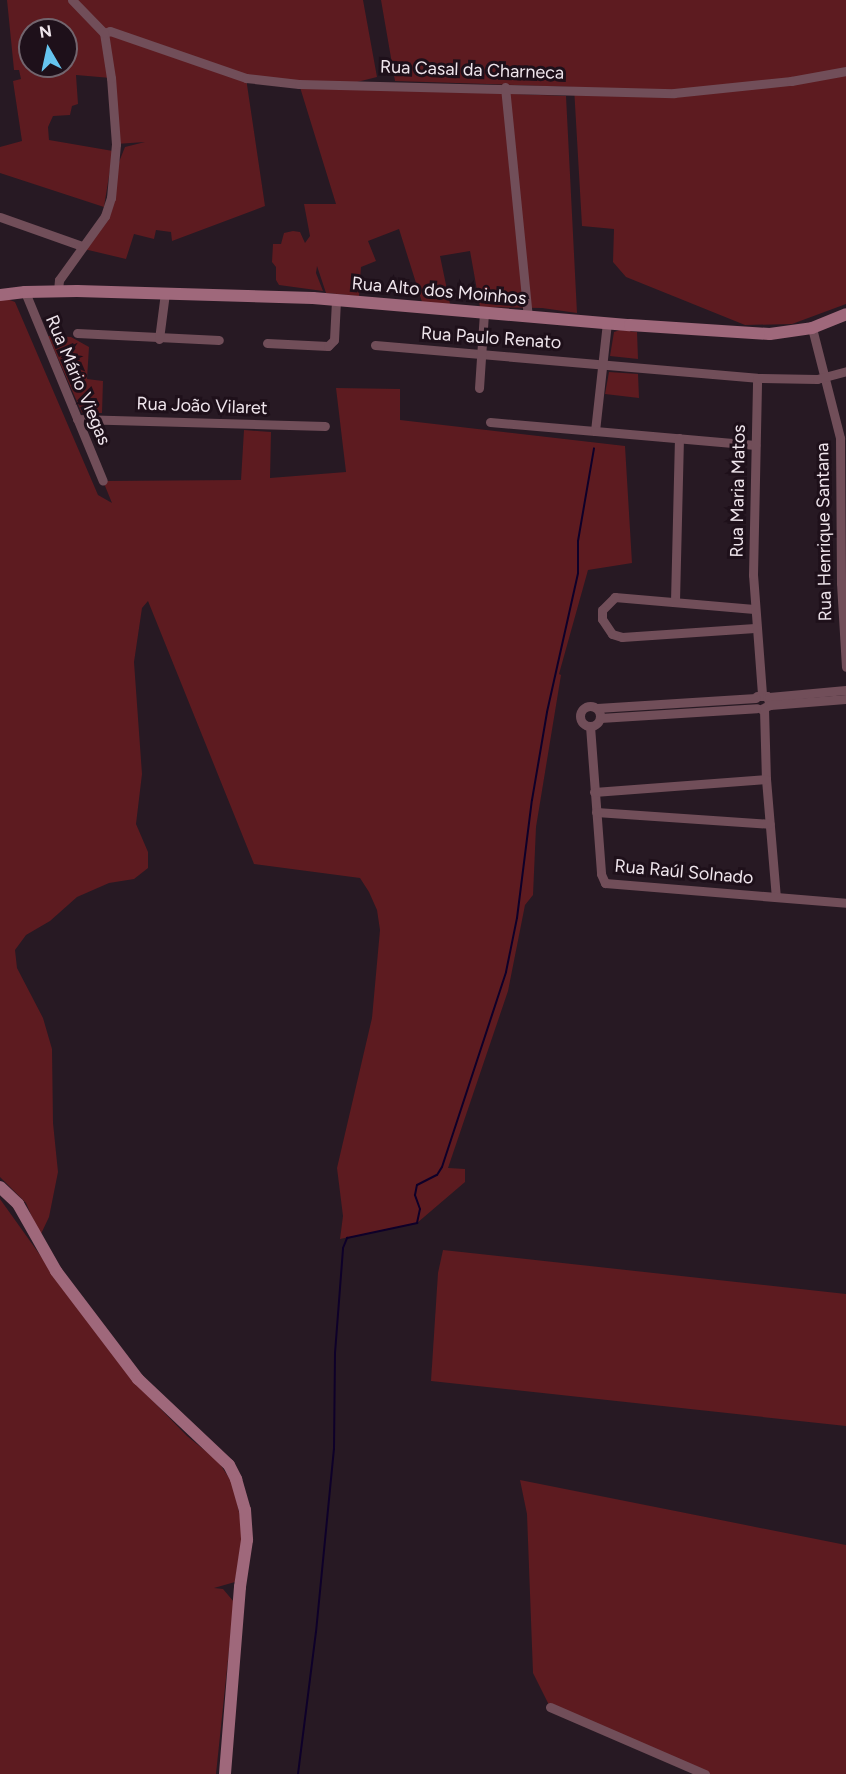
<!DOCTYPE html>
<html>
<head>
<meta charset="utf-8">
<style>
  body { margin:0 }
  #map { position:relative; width:846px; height:1774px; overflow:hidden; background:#271923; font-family:Figtree,sans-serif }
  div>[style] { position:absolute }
  .green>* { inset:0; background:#5d1b20 }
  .stream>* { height:2px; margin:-1px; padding:0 1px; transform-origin:1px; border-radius:1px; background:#0e0029 }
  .street>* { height:9px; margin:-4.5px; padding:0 4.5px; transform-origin:4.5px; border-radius:4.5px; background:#714e59 }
  .street>.ring { margin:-4.5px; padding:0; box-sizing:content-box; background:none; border:9px solid #714e59; border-radius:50% }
  .secondary>* { height:12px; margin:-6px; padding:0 6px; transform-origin:6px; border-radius:6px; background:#9f687b }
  span { translate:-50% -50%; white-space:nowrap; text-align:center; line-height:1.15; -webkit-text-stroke:6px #1e101a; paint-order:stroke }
  .street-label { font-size:18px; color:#efe5ec }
  .north { position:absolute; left:18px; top:18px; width:60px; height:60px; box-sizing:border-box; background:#1e101a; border:2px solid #72656e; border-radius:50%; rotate:351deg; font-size:16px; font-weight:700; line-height:24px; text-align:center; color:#efe5ec }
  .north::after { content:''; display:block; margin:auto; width:21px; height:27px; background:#66c4ef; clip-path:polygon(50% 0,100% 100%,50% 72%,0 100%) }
</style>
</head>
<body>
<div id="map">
  <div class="green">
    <div style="clip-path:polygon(evenodd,7px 0,363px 0,377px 77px,353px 83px,438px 91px,566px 96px,577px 313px,542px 308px,480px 307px,470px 251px,440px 256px,450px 304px,422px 302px,399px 229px,368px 241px,376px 261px,361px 267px,359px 296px,326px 293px,317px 266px,316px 273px,323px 291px,279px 285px,276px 280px,276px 267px,272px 262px,273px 244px,281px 244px,284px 233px,293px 231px,300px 232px,305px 243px,310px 236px,304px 204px,336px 204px,299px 84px,246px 78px,265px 206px,172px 241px,171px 232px,156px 230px,154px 239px,134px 234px,126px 259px,84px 249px,107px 219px,117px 167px,125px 147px,145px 142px,116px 144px,111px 78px,76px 75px,78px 104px,72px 106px,70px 115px,53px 116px,48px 127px,49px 140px,113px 151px,104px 207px,0 173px,0 147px,22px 141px,13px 81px,21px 79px,19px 70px,14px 70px,7px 0,30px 30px,66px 30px,66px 66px,30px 66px,30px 30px)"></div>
    <div style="clip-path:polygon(381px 0,846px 0,846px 304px,792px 324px,745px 325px,626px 277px,613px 262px,614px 229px,582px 226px,574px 87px,395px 81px)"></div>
    <div style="clip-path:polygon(7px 299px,15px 302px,98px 495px,112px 503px,103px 481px,241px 480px,244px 430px,271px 432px,270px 478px,346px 472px,336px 388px,400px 389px,400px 420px,625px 446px,632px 563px,588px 570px,559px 674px,561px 675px,536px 827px,533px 895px,525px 905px,508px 991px,448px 1168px,465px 1169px,465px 1182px,417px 1223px,340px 1239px,343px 1216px,337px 1168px,372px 1018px,380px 930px,377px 910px,369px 892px,360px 878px,254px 864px,148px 601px,142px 608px,134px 662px,142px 774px,136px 824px,148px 852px,148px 868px,134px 879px,109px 883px,77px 897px,50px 921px,26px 935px,15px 950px,17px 968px,43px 1018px,52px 1049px,53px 1123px,58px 1172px,49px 1217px,40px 1236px,26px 1203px,0 1177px,0 300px)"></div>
    <div style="clip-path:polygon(620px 330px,637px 332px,638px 359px,610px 356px,614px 332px)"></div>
    <div style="clip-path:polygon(48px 336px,71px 337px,89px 347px,87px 379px,103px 381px,102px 413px,82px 413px)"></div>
    <div style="clip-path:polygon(609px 372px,638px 374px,639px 398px,605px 394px)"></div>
    <div style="clip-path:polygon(0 1199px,40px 1255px,148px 1396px,187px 1436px,218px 1461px,233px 1484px,243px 1531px,235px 1582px,214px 1588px,223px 1589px,234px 1602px,216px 1774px,0 1774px)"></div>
    <div style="clip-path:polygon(443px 1250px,846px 1294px,846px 1426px,431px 1381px,438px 1273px)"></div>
    <div style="clip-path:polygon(520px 1480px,846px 1545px,846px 1774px,705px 1774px,550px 1707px,533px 1673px,527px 1514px)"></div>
  </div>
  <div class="stream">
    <div style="left:298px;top:1774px;width:143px;rotate:-82.8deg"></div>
    <div style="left:316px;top:1632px;width:184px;rotate:-84.4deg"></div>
    <div style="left:334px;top:1449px;width:96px;rotate:-89.4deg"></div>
    <div style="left:335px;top:1353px;width:105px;rotate:-85.6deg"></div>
    <div style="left:343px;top:1248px;width:11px;rotate:-68deg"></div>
    <div style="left:347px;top:1238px;width:72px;rotate:-12.1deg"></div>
    <div style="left:417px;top:1223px;width:14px;rotate:-78deg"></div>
    <div style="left:420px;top:1209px;width:15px;rotate:-110deg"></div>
    <div style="left:415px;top:1195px;width:10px;rotate:-79deg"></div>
    <div style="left:417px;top:1185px;width:22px;rotate:-27deg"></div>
    <div style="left:437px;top:1175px;width:9px;rotate:-58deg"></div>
    <div style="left:442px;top:1167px;width:205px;rotate:-71.8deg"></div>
    <div style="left:506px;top:972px;width:55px;rotate:-78.5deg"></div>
    <div style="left:517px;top:918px;width:119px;rotate:-82.8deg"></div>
    <div style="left:532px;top:800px;width:89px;rotate:-80.3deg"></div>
    <div style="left:547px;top:712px;width:142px;rotate:-77.4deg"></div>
    <div style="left:578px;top:573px;width:32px;rotate:-90deg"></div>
    <div style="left:578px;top:541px;width:94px;rotate:-80.2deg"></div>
  </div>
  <div class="street">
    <div style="left:104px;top:33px;width:6px;rotate:-18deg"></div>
    <div style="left:110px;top:31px;width:144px;rotate:19.1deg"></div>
    <div style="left:246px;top:78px;width:53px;rotate:6.5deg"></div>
    <div style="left:299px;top:84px;width:375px;rotate:1.4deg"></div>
    <div style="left:674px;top:93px;width:118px;rotate:-5.9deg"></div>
    <div style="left:791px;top:81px;width:56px;rotate:-10.3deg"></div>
    <div style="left:505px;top:87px;width:231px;rotate:84.3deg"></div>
    <div style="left:0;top:217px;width:87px;rotate:19.5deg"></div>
    <div style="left:58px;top:291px;width:11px;rotate:-85deg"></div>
    <div style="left:59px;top:280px;width:79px;rotate:-54.3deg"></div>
    <div style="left:105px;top:216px;width:19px;rotate:-72deg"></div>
    <div style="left:111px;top:198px;width:54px;rotate:-84.7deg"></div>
    <div style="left:116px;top:144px;width:66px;rotate:-94.3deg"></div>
    <div style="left:111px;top:78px;width:46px;rotate:-98.8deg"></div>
    <div style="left:104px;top:33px;width:46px;rotate:-134.1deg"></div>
    <div style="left:25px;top:292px;width:204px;rotate:67.6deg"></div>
    <div style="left:812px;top:328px;width:114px;rotate:75.7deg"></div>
    <div style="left:840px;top:438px;width:145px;rotate:89.6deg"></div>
    <div style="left:841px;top:583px;width:84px;rotate:86.6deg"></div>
    <div style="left:77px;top:333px;width:142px;rotate:2.8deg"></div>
    <div style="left:159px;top:339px;width:46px;rotate:-82.6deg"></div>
    <div style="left:267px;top:343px;width:61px;rotate:2.8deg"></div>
    <div style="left:328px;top:346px;width:8px;rotate:-45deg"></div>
    <div style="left:334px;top:340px;width:40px;rotate:-87.1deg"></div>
    <div style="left:375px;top:345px;width:383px;rotate:4.9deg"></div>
    <div style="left:479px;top:388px;width:75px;rotate:-86.2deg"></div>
    <div style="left:77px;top:419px;width:248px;rotate:1.6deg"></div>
    <div style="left:490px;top:422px;width:105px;rotate:4.9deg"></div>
    <div style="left:595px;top:431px;width:109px;rotate:-83.7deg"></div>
    <div style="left:595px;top:431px;width:161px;rotate:5deg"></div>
    <div style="left:675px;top:601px;width:163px;rotate:-88.6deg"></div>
    <div style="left:754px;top:609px;width:140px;rotate:-175.1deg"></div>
    <div style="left:615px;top:597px;width:18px;rotate:135deg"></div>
    <div style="left:602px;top:610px;width:9px;rotate:90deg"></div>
    <div style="left:602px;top:619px;width:18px;rotate:56deg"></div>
    <div style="left:612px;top:634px;width:10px;rotate:17deg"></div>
    <div style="left:622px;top:637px;width:133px;rotate:-3.9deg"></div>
    <div style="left:762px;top:694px;width:119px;rotate:-94.3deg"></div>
    <div style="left:753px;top:575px;width:197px;rotate:-88.8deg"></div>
    <div style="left:757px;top:378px;width:60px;rotate:1deg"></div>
    <div style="left:817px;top:379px;width:30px;rotate:-15deg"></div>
    <div style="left:757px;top:696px;width:10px"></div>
    <div style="left:767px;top:696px;width:9px;rotate:72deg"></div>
    <div style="left:769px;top:697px;width:77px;rotate:-5.2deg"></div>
    <div class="ring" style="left:580px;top:706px;width:11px;height:11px"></div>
    <div style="left:597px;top:708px;width:159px;rotate:-3.6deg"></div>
    <div style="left:761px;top:709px;width:10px;rotate:-24deg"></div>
    <div style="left:770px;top:705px;width:76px;rotate:-4.5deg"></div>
    <div style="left:764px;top:709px;width:70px;rotate:88.4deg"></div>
    <div style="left:766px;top:779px;width:118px;rotate:85.2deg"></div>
    <div style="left:600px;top:718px;width:157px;rotate:-3.6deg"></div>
    <div style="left:590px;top:726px;width:148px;rotate:85.7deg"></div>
    <div style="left:601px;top:874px;width:10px;rotate:66deg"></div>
    <div style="left:605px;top:883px;width:242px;rotate:4.7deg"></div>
    <div style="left:594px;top:792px;width:172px;rotate:-4.3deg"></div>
    <div style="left:596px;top:812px;width:174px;rotate:3.9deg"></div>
    <div style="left:550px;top:1707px;width:169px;rotate:23.4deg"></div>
  </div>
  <div class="secondary">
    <div style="left:0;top:295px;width:25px;rotate:-7deg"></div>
    <div style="left:25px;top:292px;width:52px;rotate:-1.1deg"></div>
    <div style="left:77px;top:291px;width:236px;rotate:1.7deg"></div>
    <div style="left:313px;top:298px;width:318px;rotate:4.9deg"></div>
    <div style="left:630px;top:325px;width:140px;rotate:3.7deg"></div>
    <div style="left:770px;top:334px;width:42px;rotate:-8.1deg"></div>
    <div style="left:812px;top:328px;width:37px;rotate:-22deg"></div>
    <div style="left:0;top:1187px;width:25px;rotate:43deg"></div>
    <div style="left:18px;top:1204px;width:77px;rotate:60.4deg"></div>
    <div style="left:56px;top:1271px;width:136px;rotate:52.8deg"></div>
    <div style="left:138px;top:1379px;width:125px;rotate:43.4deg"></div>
    <div style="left:229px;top:1465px;width:16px;rotate:63deg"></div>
    <div style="left:236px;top:1479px;width:32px;rotate:74deg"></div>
    <div style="left:245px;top:1510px;width:30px;rotate:86deg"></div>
    <div style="left:247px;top:1540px;width:48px;rotate:98.5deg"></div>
    <div style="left:240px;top:1587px;width:188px;rotate:94.6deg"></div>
  </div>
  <div class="street-label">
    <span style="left:472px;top:70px;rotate:2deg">Rua Casal da Charneca</span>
    <span style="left:439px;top:291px;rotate:5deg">Rua Alto dos Moinhos</span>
    <span style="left:491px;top:338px;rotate:4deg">Rua Paulo Renato</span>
    <span style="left:78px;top:380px;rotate:67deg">Rua Mário Viegas</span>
    <span style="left:202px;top:406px;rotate:2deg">Rua João Vilaret</span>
    <span style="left:738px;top:491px;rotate:-89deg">Rua Maria Matos</span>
    <span style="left:824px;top:532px;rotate:-91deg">Rua Henrique Santana</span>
    <span style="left:684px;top:872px;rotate:5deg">Rua Raúl Solnado</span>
  </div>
  <div class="north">N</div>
</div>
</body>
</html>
